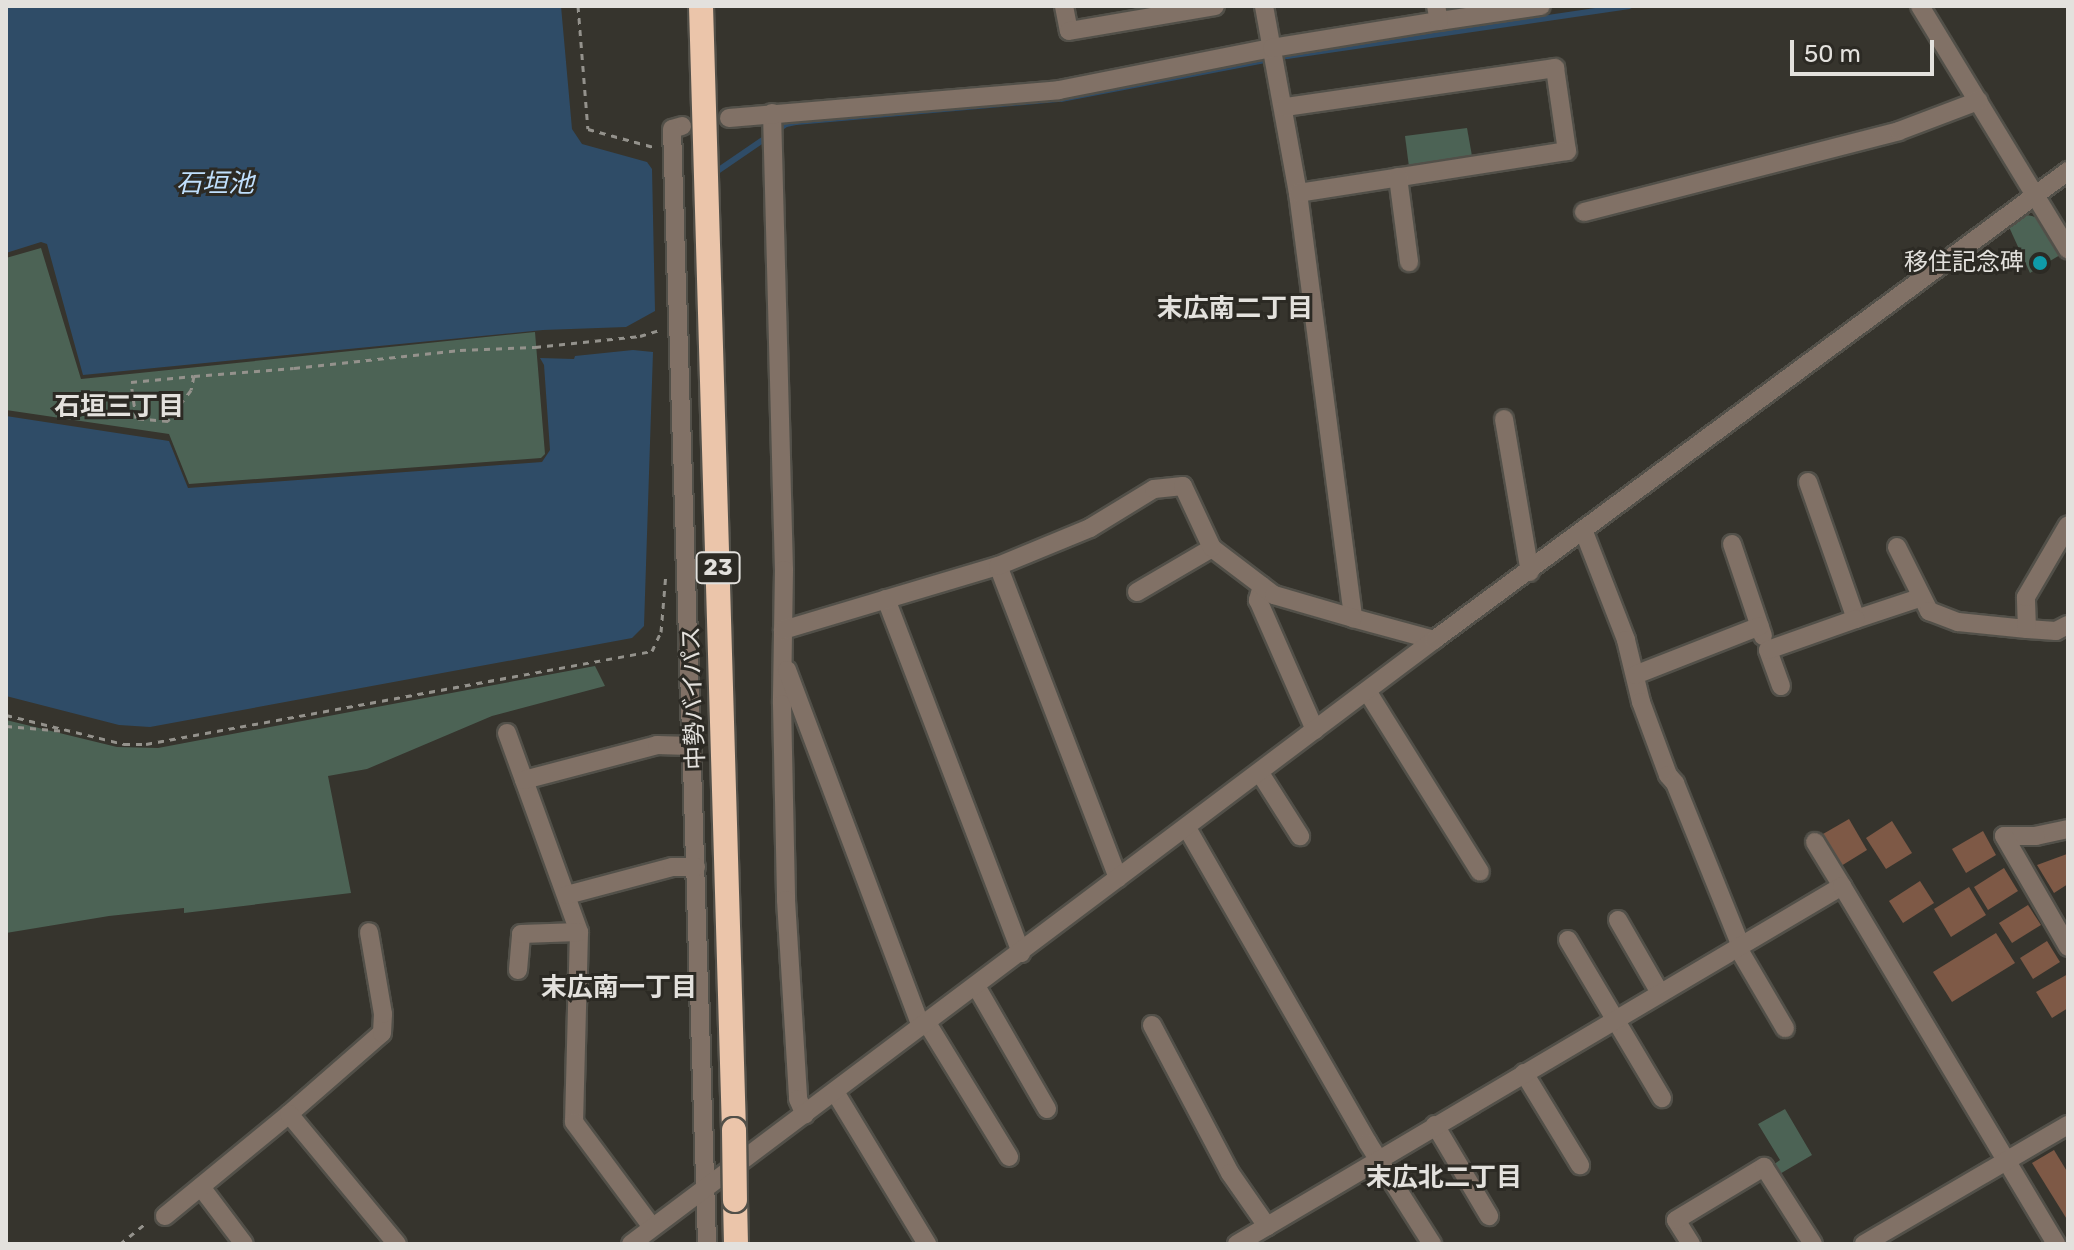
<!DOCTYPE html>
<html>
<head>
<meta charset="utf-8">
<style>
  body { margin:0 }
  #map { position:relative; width:2074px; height:1250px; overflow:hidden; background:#36342d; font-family:Rubik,"Noto Sans JP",sans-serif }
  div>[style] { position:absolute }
  .green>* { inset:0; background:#4c6355 }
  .water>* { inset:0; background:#2f4c67 }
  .stream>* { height:6px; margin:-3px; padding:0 3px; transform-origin:3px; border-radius:3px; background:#2f4c67 }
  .building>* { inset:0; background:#7e5946 }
  .path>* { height:3px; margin-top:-1.5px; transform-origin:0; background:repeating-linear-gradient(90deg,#94928c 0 6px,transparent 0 12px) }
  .roads { filter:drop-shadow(2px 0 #525049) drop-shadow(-2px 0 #525049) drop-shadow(0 2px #525049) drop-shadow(0 -2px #525049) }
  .minor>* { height:18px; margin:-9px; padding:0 9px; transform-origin:9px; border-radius:9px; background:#817166 }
  .highway>* { height:24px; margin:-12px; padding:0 12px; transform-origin:12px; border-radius:12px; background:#ebc5aa }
  .bridges { filter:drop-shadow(2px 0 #525049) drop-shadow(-2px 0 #525049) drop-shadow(0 2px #525049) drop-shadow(0 -2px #525049) }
  .highway-bridge>* { height:24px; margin:-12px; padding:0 12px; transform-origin:12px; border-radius:12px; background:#ebc5aa }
  .dots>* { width:22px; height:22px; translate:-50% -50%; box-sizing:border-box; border:4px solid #2c2a24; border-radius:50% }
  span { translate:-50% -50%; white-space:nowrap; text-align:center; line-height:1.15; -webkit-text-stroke:6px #2c2a24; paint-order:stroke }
  .shield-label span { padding:2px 6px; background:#2c2a24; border:2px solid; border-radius:6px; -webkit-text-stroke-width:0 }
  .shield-label { font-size:22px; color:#e3e1dd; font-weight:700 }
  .poi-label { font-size:24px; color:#e3e1dd }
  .right { translate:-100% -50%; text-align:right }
  .street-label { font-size:24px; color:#e3e1dd }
  .water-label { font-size:26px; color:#c0dffc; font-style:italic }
  .neighbourhood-label { font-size:26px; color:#e3e1dd; font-weight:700 }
  .frame { position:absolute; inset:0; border:8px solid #e3e1dd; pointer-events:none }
  .scale { position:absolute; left:1790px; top:40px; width:144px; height:36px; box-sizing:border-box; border:4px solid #e3e1dd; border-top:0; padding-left:10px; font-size:24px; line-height:28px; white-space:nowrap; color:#e3e1dd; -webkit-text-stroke:6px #2c2a24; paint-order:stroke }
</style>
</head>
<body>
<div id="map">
  <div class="green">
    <div style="clip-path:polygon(1467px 128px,1472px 156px,1409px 167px,1405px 136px)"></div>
    <div style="clip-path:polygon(2027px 215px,2040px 218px,2060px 255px,2030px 273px,2009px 227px)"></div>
    <div style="clip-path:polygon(41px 248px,81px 379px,535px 332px,545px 454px,541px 458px,189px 484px,169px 434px,6px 410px,6px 258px)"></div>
    <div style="clip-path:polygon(595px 666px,605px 686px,492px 716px,367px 769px,328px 776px,351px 893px,184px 913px,184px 908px,109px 916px,6px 933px,6px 720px,117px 747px,158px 748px)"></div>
    <div style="clip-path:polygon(1785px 1109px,1812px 1155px,1778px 1175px,1773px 1165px,1780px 1160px,1758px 1124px)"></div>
  </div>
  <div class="water">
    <div style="clip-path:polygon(6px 6px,561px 6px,572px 129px,582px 144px,647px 162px,652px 169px,655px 311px,626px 327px,543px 330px,83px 375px,47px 244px,41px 242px,6px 253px)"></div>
    <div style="clip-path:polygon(633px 350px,653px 352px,644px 626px,632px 638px,150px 727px,119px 725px,6px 696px,6px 416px,169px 441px,188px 488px,542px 462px,550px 450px,544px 365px,540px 358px,574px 359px,575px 356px)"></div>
  </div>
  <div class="stream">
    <div style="left:713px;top:174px;width:88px;rotate:-34.4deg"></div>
    <div style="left:786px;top:124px;width:10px;rotate:-11deg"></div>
    <div style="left:796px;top:122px;width:266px;rotate:-5deg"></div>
    <div style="left:1061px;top:99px;width:230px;rotate:-10.8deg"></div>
    <div style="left:1287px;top:56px;width:346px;rotate:-8.3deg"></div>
  </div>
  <div class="building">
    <div style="clip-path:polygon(1849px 819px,1867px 850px,1841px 866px,1823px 834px)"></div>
    <div style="clip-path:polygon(1892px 821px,1912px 853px,1886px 869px,1866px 838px)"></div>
    <div style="clip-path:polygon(1983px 831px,1996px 855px,1966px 873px,1952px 849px)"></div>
    <div style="clip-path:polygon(2067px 854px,2068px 884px,2054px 893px,2037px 865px)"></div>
    <div style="clip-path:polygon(2004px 868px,2018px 891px,1988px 910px,1974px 887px)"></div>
    <div style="clip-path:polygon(1920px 881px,1934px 903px,1903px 923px,1889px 901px)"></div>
    <div style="clip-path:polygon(1969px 887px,1986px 915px,1951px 937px,1934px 909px)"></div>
    <div style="clip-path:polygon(2028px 905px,2041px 925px,2012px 943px,1999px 923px)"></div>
    <div style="clip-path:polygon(1996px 933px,2015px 963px,1952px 1002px,1933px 972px)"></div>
    <div style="clip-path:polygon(2047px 941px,2060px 962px,2033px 979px,2020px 958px)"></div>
    <div style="clip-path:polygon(2068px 974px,2068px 1008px,2052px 1018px,2036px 992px)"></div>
    <div style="clip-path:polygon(2054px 1150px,2068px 1173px,2068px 1221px,2032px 1163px)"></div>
  </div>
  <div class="path">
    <div style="left:578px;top:6px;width:123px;rotate:85.4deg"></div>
    <div style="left:588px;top:129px;width:68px;rotate:15.3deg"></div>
    <div style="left:194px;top:376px;width:14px;rotate:102deg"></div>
    <div style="left:191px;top:390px;width:39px;rotate:127deg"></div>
    <div style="left:168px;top:421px;width:32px;rotate:-175deg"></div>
    <div style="left:136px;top:418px;width:36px;rotate:-98deg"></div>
    <div style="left:131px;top:382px;width:63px;rotate:-5.4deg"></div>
    <div style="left:194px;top:376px;width:100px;rotate:-4.6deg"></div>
    <div style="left:294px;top:368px;width:167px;rotate:-6.2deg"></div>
    <div style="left:460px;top:350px;width:75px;rotate:-2.3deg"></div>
    <div style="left:535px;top:347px;width:106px;rotate:-6deg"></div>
    <div style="left:640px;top:336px;width:21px;rotate:-17deg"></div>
    <div style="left:6px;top:715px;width:122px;rotate:13.8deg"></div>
    <div style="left:124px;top:744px;width:22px"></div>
    <div style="left:146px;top:744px;width:514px;rotate:-10.41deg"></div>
    <div style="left:652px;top:651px;width:21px;rotate:-65deg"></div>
    <div style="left:661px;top:632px;width:59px;rotate:-85.2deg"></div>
    <div style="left:6px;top:726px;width:59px;rotate:4.8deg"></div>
    <div style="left:120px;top:1244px;width:36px;rotate:-39deg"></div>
  </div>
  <div class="roads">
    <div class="minor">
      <div style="left:1064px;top:6px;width:25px;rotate:79deg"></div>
      <div style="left:1069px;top:31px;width:148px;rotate:-9.7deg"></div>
      <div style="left:1264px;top:6px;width:190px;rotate:79.7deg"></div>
      <div style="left:1298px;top:193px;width:429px;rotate:82.6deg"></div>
      <div style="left:1353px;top:618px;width:84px;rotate:15.2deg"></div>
      <div style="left:1920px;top:6px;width:285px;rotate:58.7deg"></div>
      <div style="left:1439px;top:21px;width:103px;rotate:-8.4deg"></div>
      <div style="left:1285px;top:107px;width:273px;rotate:-8.2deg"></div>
      <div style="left:1555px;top:68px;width:84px;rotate:81.8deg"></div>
      <div style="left:1567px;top:151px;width:272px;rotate:171.1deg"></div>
      <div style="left:772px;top:113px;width:457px;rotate:88.5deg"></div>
      <div style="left:784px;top:570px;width:134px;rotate:90.9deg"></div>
      <div style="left:782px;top:704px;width:196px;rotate:88.8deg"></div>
      <div style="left:786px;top:900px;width:199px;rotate:86.5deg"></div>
      <div style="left:798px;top:1099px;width:17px;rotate:66deg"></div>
      <div style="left:729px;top:118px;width:331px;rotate:-4.8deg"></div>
      <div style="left:1059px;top:90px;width:217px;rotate:-11.2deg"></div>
      <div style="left:1272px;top:48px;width:169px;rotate:-9.2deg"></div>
      <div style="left:1439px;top:21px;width:15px;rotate:-101deg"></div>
      <div style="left:682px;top:126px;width:10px;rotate:163deg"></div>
      <div style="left:672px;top:129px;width:1116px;rotate:88.2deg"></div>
      <div style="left:1398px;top:177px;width:86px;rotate:82.6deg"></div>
      <div style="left:1584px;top:212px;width:325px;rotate:-14.4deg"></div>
      <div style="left:1899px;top:131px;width:85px;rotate:-20.8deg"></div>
      <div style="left:1504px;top:419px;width:155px;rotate:80.4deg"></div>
      <div style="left:1808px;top:482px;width:145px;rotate:70.7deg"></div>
      <div style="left:1856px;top:619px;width:66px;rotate:-18.4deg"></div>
      <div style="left:1584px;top:532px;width:116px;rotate:68.7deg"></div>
      <div style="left:1626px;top:640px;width:64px;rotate:76.4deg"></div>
      <div style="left:1641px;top:702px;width:78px;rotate:69.7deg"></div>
      <div style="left:1668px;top:775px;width:11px;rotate:49deg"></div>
      <div style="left:1675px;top:783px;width:176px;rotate:68deg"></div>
      <div style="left:1732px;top:544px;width:97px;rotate:71.4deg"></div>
      <div style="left:1897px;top:547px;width:72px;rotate:63.4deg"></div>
      <div style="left:1929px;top:611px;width:31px;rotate:21deg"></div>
      <div style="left:1958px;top:622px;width:69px;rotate:5.8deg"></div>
      <div style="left:2027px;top:629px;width:29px;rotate:4deg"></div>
      <div style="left:2056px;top:631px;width:13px;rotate:-27deg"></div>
      <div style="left:1262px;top:586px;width:15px;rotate:106deg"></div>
      <div style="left:1258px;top:600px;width:142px;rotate:66.3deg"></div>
      <div style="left:1137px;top:592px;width:87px;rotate:-30.4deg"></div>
      <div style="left:1212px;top:548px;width:78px;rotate:37.2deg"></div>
      <div style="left:1274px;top:595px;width:82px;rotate:16.2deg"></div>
      <div style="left:886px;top:599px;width:379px;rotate:69.1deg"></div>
      <div style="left:2027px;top:629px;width:32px;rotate:-92deg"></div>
      <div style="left:2026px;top:597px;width:83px;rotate:-59.7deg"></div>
      <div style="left:783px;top:630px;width:224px;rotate:-16.6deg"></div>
      <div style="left:787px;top:670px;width:381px;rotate:69.4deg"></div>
      <div style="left:1635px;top:675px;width:134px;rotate:-21.4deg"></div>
      <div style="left:1781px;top:686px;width:38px;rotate:-110deg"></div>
      <div style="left:1768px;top:650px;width:93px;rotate:-19.4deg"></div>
      <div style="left:1367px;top:691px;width:213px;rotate:58deg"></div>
      <div style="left:507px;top:733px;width:212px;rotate:70.1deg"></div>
      <div style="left:579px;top:932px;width:190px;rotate:91.5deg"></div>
      <div style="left:574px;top:1122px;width:131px;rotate:53.4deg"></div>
      <div style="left:1260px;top:773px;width:75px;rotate:57.6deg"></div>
      <div style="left:524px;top:780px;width:138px;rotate:-14.7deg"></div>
      <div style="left:657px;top:745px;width:32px;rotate:2deg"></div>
      <div style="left:1187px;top:828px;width:363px;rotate:60.1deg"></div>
      <div style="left:1368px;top:1143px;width:120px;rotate:57.6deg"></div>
      <div style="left:2068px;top:829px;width:33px;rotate:168deg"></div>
      <div style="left:2036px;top:836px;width:32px;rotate:180deg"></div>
      <div style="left:2004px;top:836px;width:128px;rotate:60deg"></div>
      <div style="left:1815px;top:842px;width:52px;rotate:58.5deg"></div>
      <div style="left:1118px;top:878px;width:334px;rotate:-111deg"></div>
      <div style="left:998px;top:566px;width:100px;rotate:-22.4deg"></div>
      <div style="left:1090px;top:528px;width:75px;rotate:-31.4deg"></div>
      <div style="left:1154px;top:489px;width:29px;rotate:-6deg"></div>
      <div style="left:1183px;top:486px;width:68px;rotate:64.9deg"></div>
      <div style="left:567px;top:895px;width:109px;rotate:-14.9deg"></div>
      <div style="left:672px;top:867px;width:24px"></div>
      <div style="left:1618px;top:920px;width:84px;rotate:60.1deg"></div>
      <div style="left:1568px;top:940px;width:184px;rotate:59.3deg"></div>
      <div style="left:1738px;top:948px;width:93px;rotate:59.6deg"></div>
      <div style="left:518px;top:970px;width:36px;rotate:-85deg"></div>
      <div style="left:521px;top:934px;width:58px;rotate:-2deg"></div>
      <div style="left:976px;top:986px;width:142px;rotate:60deg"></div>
      <div style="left:927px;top:1023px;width:157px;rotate:58.5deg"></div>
      <div style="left:1152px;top:1025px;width:167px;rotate:62.2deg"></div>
      <div style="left:1230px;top:1173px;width:65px;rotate:55.1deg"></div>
      <div style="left:1524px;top:1073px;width:108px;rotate:58.7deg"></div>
      <div style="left:835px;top:1092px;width:178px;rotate:58.8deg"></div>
      <div style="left:289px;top:1114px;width:123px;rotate:-41.1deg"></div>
      <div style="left:382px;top:1033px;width:19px;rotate:-87deg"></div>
      <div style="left:383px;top:1014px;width:83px;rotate:-99.7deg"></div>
      <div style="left:1435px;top:1125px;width:106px;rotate:59.3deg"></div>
      <div style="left:201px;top:1187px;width:71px;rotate:53deg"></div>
      <div style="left:165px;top:1216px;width:161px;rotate:-39.4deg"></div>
      <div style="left:289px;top:1114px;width:169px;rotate:50.3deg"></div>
      <div style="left:631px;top:1244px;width:1005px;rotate:-36.95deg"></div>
      <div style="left:1434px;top:640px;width:789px;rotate:-36.49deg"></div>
      <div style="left:1237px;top:1244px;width:703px;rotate:-30.61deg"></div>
      <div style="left:1842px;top:886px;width:417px;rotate:59.1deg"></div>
      <div style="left:1691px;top:1244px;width:28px;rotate:-122deg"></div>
      <div style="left:1676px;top:1220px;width:103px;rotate:-31.1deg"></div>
      <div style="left:1764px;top:1167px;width:91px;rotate:57.5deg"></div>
      <div style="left:1864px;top:1244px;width:236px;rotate:-30.3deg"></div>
    </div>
    <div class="highway">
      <div style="left:701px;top:6px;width:1124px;rotate:88.32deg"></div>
      <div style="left:735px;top:1200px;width:44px;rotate:88.7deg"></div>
    </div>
  </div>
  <div class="bridges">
    <div class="highway-bridge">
      <div style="left:734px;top:1130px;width:70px;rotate:89.2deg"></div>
    </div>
  </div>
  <div class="dots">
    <div style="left:2040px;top:263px;background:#0f9aa8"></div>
  </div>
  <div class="shield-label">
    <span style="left:718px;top:568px">23</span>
  </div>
  <div class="poi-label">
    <span class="right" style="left:2024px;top:263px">移住記念碑</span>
  </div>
  <div class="street-label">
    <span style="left:694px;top:698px;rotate:-92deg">中勢バイパス</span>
  </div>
  <div class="water-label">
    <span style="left:215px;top:184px">石垣池</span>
  </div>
  <div class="neighbourhood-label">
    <span style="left:1235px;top:309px">末広南二丁目</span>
    <span style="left:119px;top:407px">石垣三丁目</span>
    <span style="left:619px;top:988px">末広南一丁目</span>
    <span style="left:1444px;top:1178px">末広北二丁目</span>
  </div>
  <div class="frame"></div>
  <div class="scale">50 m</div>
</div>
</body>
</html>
